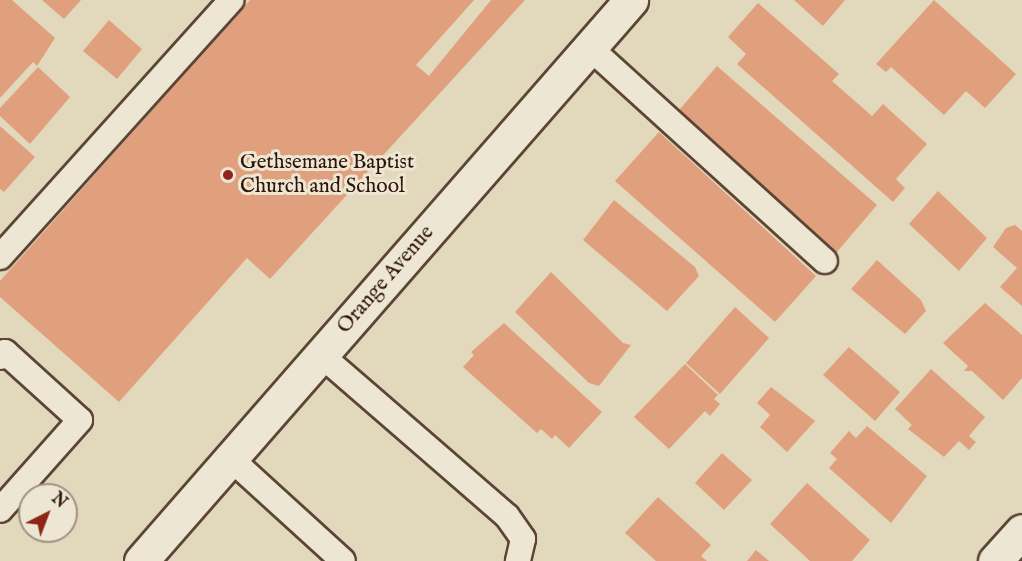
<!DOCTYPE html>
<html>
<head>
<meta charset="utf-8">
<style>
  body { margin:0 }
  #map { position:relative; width:1022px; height:561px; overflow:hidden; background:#e2d8bc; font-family:"IM FELL English",serif }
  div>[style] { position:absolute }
  .building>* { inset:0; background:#e1a07d }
  .roads { filter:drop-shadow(2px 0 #5c4536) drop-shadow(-2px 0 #5c4536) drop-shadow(0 2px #5c4536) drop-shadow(0 -2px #5c4536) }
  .service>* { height:24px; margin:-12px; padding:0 12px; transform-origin:12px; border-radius:12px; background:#ece6d3 }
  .minor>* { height:33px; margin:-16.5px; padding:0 16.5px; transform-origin:16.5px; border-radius:16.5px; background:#ece6d3 }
  .tertiary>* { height:33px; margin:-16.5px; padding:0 16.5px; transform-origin:16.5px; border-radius:16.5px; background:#ece6d3 }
  .dots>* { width:16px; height:16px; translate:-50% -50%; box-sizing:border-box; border:3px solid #ece6d3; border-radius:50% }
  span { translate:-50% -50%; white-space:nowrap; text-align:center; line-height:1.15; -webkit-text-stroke:6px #ece6d3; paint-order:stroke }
  .poi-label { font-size:21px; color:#2f140a }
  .left { translate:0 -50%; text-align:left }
  .street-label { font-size:21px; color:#2f140a }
  .north { position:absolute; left:18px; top:483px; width:60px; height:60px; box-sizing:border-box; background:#ece6d3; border:2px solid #a09283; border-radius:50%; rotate:42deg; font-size:16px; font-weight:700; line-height:24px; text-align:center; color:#2f140a }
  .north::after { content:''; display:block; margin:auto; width:21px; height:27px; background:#8f2418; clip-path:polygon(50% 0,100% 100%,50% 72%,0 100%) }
</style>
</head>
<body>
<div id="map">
  <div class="building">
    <div style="clip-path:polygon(0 0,12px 0,55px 38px,37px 66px,33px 62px,0 98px)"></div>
    <div style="clip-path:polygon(42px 0,81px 0,64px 19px)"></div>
    <div style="clip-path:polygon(250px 0,474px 0,416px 65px,429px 76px,491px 0,525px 0,270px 279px,247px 258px,119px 402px,0 297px,0 281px)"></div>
    <div style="clip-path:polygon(794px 0,845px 0,823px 26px)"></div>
    <div style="clip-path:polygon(934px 0,1016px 74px,985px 108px,966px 91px,944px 115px,891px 67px,886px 72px,876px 64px)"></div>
    <div style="clip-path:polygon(758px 3px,839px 74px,832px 81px,872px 116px,883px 104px,927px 144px,896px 179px,905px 188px,893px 202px,737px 64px,746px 54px,728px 37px)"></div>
    <div style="clip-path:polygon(109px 20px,142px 49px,117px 79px,83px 51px)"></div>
    <div style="clip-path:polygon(717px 66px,877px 205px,836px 253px,674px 116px)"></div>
    <div style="clip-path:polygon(38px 67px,70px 97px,30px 144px,0 116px,0 108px)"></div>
    <div style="clip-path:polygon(0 126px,35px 157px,4px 192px,0 189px)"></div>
    <div style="clip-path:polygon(659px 132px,816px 276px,775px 322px,615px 181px)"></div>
    <div style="clip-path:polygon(938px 191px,987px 238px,959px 271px,909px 224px)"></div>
    <div style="clip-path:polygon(614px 200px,695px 267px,699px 276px,667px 311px,583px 240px)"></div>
    <div style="clip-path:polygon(1015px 225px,1022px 231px,1022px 306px,1000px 287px,1017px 268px,993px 247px,1006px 228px)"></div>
    <div style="clip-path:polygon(877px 260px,921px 300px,926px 311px,905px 334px,851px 289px)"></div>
    <div style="clip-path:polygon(551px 272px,623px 343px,631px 345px,599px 386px,589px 383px,515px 312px)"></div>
    <div style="clip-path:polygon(985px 303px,1022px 335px,1022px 378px,1003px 400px,972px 371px,964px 371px,968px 366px,943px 343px)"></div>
    <div style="clip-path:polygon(735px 307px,769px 338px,720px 394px,686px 363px)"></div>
    <div style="clip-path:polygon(504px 323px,602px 412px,569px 448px,555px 435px,552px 439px,541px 429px,537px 433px,463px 367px,474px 355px,471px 352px)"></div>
    <div style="clip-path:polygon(849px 347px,900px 392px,875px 421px,823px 375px)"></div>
    <div style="clip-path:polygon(685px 364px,718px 395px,714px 399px,720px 404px,710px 416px,705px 411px,669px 449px,634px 417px)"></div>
    <div style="clip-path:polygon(931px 369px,985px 417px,969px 436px,976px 442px,969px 450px,959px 441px,944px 457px,908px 429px,912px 425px,895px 409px)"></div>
    <div style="clip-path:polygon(771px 387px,815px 421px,787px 452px,760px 427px,770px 415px,757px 403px)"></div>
    <div style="clip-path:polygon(867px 426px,927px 476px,891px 523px,829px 468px,837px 459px,830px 453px,849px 431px,856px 438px)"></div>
    <div style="clip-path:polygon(722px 453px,752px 480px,724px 510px,695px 483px)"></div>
    <div style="clip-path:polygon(807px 483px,870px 540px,852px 561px,810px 561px,770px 524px)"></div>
    <div style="clip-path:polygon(658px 497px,711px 545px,701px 556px,707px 561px,656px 561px,625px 533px)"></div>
    <div style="clip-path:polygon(756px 550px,769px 561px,747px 561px)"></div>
  </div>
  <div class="roads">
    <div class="service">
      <div style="left:590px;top:48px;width:317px;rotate:42.2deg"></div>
      <div style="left:0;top:257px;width:346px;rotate:-48deg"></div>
      <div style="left:321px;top:355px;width:246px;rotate:40.9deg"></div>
      <div style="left:507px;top:516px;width:28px;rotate:55deg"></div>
      <div style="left:523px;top:539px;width:23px;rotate:103deg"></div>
      <div style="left:0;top:357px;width:7px;rotate:-45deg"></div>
      <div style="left:5px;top:352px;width:101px;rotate:42.2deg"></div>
      <div style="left:80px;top:420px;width:120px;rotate:131.6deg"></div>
      <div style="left:231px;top:459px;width:151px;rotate:42.3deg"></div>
    </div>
    <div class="minor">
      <div style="left:995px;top:561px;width:40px;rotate:-48deg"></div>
    </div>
    <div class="tertiary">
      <div style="left:141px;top:561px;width:745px;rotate:-48.86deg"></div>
    </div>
  </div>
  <div class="dots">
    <div style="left:228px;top:175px;background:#8f2418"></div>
  </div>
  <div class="poi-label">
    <span class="left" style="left:240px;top:175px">Gethsemane Baptist<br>Church and School</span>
  </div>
  <div class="street-label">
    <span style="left:386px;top:280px;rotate:-49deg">Orange Avenue</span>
  </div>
  <div class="north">N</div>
</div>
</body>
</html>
